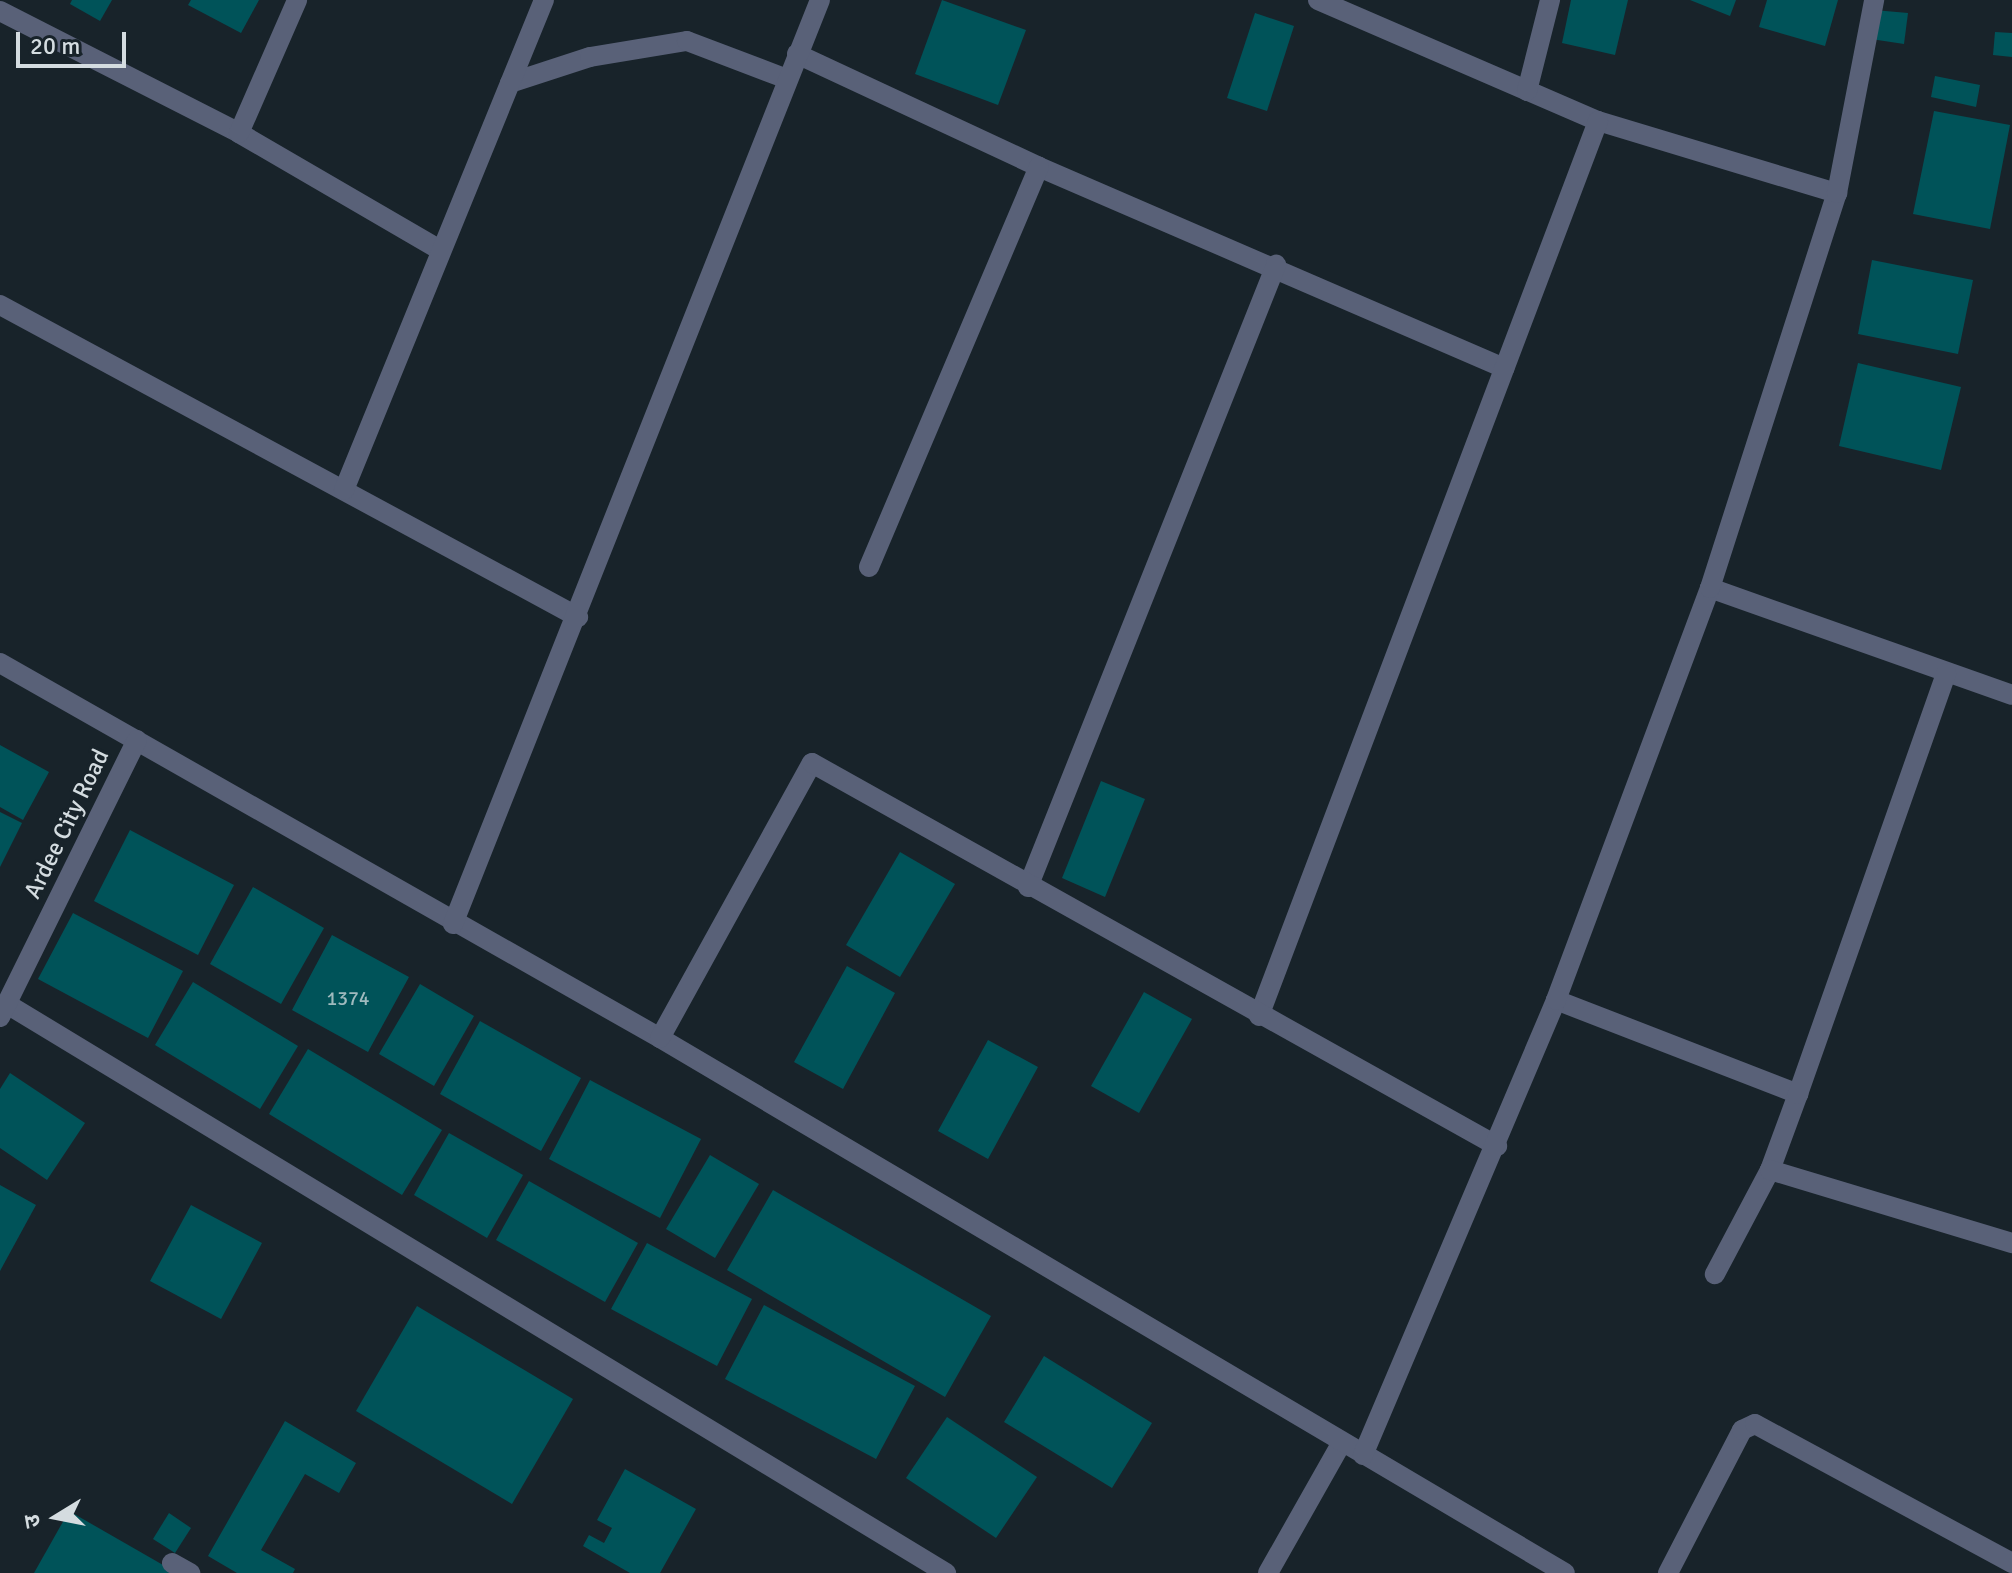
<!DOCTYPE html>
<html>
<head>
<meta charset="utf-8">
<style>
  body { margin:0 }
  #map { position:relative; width:2012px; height:1573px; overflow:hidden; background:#18232a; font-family:Signika,"Noto Sans Devanagari",sans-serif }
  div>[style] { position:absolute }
  .building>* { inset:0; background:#005359 }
  .lane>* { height:20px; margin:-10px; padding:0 10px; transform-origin:10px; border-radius:10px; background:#596178 }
  .street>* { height:20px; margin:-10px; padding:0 10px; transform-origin:10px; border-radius:10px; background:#596178 }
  span { translate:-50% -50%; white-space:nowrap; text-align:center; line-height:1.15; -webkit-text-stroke:6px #18232a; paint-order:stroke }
  .number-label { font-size:20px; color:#9fbabe }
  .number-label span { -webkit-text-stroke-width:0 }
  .street-label { font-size:24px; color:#d4dce0 }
  .north { position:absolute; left:16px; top:1477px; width:80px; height:80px; -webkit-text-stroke:6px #18232a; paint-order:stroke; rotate:260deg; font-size:22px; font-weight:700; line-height:32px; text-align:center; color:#d4dce0 }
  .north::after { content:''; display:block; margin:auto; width:28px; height:36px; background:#d4dce0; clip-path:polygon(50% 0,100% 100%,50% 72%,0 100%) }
  .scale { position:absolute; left:16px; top:32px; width:110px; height:36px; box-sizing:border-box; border:4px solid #d4dce0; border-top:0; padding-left:10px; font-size:24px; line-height:28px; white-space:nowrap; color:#d4dce0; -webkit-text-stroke:6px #18232a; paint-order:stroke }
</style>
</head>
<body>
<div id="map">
  <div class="building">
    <div style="clip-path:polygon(72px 0,112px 0,100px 21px,70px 4px)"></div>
    <div style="clip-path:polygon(191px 0,259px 0,241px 33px,188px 5px)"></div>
    <div style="clip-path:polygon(942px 0,1026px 30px,998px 105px,915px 74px)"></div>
    <div style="clip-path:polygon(1571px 0,1628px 0,1615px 55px,1562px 43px)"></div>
    <div style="clip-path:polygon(1690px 0,1736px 0,1730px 16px)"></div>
    <div style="clip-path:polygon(1767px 0,1838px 0,1825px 46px,1759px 27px)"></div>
    <div style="clip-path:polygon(1874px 10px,1908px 13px,1904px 44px,1871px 39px)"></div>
    <div style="clip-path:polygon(1255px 13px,1294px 26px,1267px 111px,1227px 98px)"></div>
    <div style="clip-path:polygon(1995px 32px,2012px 33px,2012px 57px,1993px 55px)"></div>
    <div style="clip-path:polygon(1935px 76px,1980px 85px,1976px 107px,1931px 97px)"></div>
    <div style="clip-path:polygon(1934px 111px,2010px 125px,1990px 229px,1913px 214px)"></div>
    <div style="clip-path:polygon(1872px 260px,1973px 280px,1958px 354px,1858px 334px)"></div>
    <div style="clip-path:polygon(1858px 363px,1961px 387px,1941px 470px,1839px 446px)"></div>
    <div style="clip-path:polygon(0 745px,49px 772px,23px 820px,0 807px)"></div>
    <div style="clip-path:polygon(1101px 781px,1145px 799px,1105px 897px,1062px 878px)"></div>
    <div style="clip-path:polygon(0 812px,22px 823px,0 867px)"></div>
    <div style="clip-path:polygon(130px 830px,234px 885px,198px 955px,94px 901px)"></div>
    <div style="clip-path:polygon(900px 852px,955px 884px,900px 977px,846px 945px)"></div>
    <div style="clip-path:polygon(253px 887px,324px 928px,281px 1004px,210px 964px)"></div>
    <div style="clip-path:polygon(73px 913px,183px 971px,148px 1038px,38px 979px)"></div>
    <div style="clip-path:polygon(332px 935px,409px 977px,368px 1052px,292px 1010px)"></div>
    <div style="clip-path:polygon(847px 966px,895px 993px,843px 1089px,794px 1062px)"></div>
    <div style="clip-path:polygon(193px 982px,298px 1046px,260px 1109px,155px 1045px)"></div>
    <div style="clip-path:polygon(420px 984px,474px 1016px,434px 1086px,379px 1054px)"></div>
    <div style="clip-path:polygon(1144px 992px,1192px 1019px,1139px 1113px,1091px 1086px)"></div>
    <div style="clip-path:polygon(480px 1021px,581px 1078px,541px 1151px,440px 1094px)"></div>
    <div style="clip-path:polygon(988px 1040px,1038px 1067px,988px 1159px,938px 1131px)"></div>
    <div style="clip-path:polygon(308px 1049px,442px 1130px,402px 1195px,269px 1114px)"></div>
    <div style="clip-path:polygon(10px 1073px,85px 1123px,47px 1180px,0 1148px,0 1089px)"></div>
    <div style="clip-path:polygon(590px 1080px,701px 1139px,660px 1218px,549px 1159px)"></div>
    <div style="clip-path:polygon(449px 1133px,523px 1175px,487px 1238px,414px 1195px)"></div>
    <div style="clip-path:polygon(710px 1155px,759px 1184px,715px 1258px,666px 1229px)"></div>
    <div style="clip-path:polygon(529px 1181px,638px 1243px,605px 1302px,496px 1240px)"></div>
    <div style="clip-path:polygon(0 1185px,36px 1205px,0 1271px)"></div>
    <div style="clip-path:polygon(773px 1190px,991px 1316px,945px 1397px,727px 1270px)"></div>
    <div style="clip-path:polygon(191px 1205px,262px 1243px,221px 1319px,150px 1281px)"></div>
    <div style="clip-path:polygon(647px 1243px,752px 1299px,717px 1366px,611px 1309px)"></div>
    <div style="clip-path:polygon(764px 1305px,915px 1386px,876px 1459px,725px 1379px)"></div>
    <div style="clip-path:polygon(417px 1306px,573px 1399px,512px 1504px,356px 1411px)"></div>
    <div style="clip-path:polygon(1044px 1356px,1152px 1423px,1112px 1488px,1004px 1422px)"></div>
    <div style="clip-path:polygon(947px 1417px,1037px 1477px,996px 1538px,906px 1478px)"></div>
    <div style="clip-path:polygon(285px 1421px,356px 1463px,339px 1493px,305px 1474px,261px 1550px,295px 1569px,293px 1573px,237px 1573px,208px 1556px)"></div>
    <div style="clip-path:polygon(625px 1469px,696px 1509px,660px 1573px,630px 1573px,583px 1546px,589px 1535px,604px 1543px,612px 1528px,597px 1520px)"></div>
    <div style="clip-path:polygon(69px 1511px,177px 1573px,34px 1573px)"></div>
    <div style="clip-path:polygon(169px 1513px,191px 1528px,175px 1553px,153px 1539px)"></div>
  </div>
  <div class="lane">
    <div style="left:1268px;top:1573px;width:148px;rotate:-60.5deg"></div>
    <div style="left:1668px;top:1573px;width:161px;rotate:-62.6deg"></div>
    <div style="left:1742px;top:1430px;width:14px;rotate:-25deg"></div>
    <div style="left:1755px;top:1424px;width:292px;rotate:28.4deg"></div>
  </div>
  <div class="street">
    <div style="left:1318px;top:0;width:305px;rotate:23.4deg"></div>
    <div style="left:1598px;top:121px;width:250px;rotate:16.8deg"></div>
    <div style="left:0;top:11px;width:268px;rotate:27deg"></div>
    <div style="left:239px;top:133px;width:233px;rotate:30.2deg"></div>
    <div style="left:797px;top:54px;width:267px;rotate:25deg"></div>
    <div style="left:1039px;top:167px;width:507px;rotate:23.38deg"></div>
    <div style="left:510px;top:83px;width:84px;rotate:-18deg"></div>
    <div style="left:590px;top:57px;width:98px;rotate:-9.4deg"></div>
    <div style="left:687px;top:41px;width:107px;rotate:20.8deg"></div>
    <div style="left:1527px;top:91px;width:94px;rotate:-75.8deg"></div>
    <div style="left:239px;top:133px;width:145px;rotate:-66.4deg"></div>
    <div style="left:0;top:305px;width:657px;rotate:28.36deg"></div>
    <div style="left:344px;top:490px;width:529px;rotate:-67.8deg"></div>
    <div style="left:869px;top:567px;width:435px;rotate:-67deg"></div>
    <div style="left:1710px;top:588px;width:320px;rotate:19.5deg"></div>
    <div style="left:0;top:663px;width:759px;rotate:29.6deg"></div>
    <div style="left:660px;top:1038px;width:1051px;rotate:30.59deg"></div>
    <div style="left:1028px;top:887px;width:670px;rotate:-68.26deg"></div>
    <div style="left:453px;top:924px;width:994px;rotate:-68.34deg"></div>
    <div style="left:1556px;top:1000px;width:260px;rotate:21.2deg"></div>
    <div style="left:1798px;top:1094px;width:81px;rotate:110.2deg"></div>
    <div style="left:1770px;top:1170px;width:118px;rotate:117.9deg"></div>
    <div style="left:7px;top:1004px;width:1098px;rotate:31.21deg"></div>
    <div style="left:1259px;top:1016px;width:957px;rotate:-69.25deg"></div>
    <div style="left:0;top:1017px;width:309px;rotate:-63.7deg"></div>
    <div style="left:660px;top:1038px;width:314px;rotate:-61.1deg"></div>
    <div style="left:812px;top:763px;width:785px;rotate:29.21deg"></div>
    <div style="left:1798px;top:1094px;width:446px;rotate:-70.6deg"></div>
    <div style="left:1770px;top:1170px;width:253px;rotate:16.8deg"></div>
    <div style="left:1363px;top:1455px;width:494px;rotate:-67deg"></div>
    <div style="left:1556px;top:1000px;width:440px;rotate:-69.5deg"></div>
    <div style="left:1710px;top:588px;width:415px;rotate:-72.2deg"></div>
    <div style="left:1837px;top:193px;width:197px;rotate:-79.1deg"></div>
    <div style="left:172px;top:1563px;width:21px;rotate:29deg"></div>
  </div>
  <div class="number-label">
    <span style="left:348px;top:998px">1374</span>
  </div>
  <div class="street-label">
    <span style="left:67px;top:824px;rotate:-64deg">Ardee City Road</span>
  </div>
  <div class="north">उ</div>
  <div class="scale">20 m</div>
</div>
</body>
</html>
